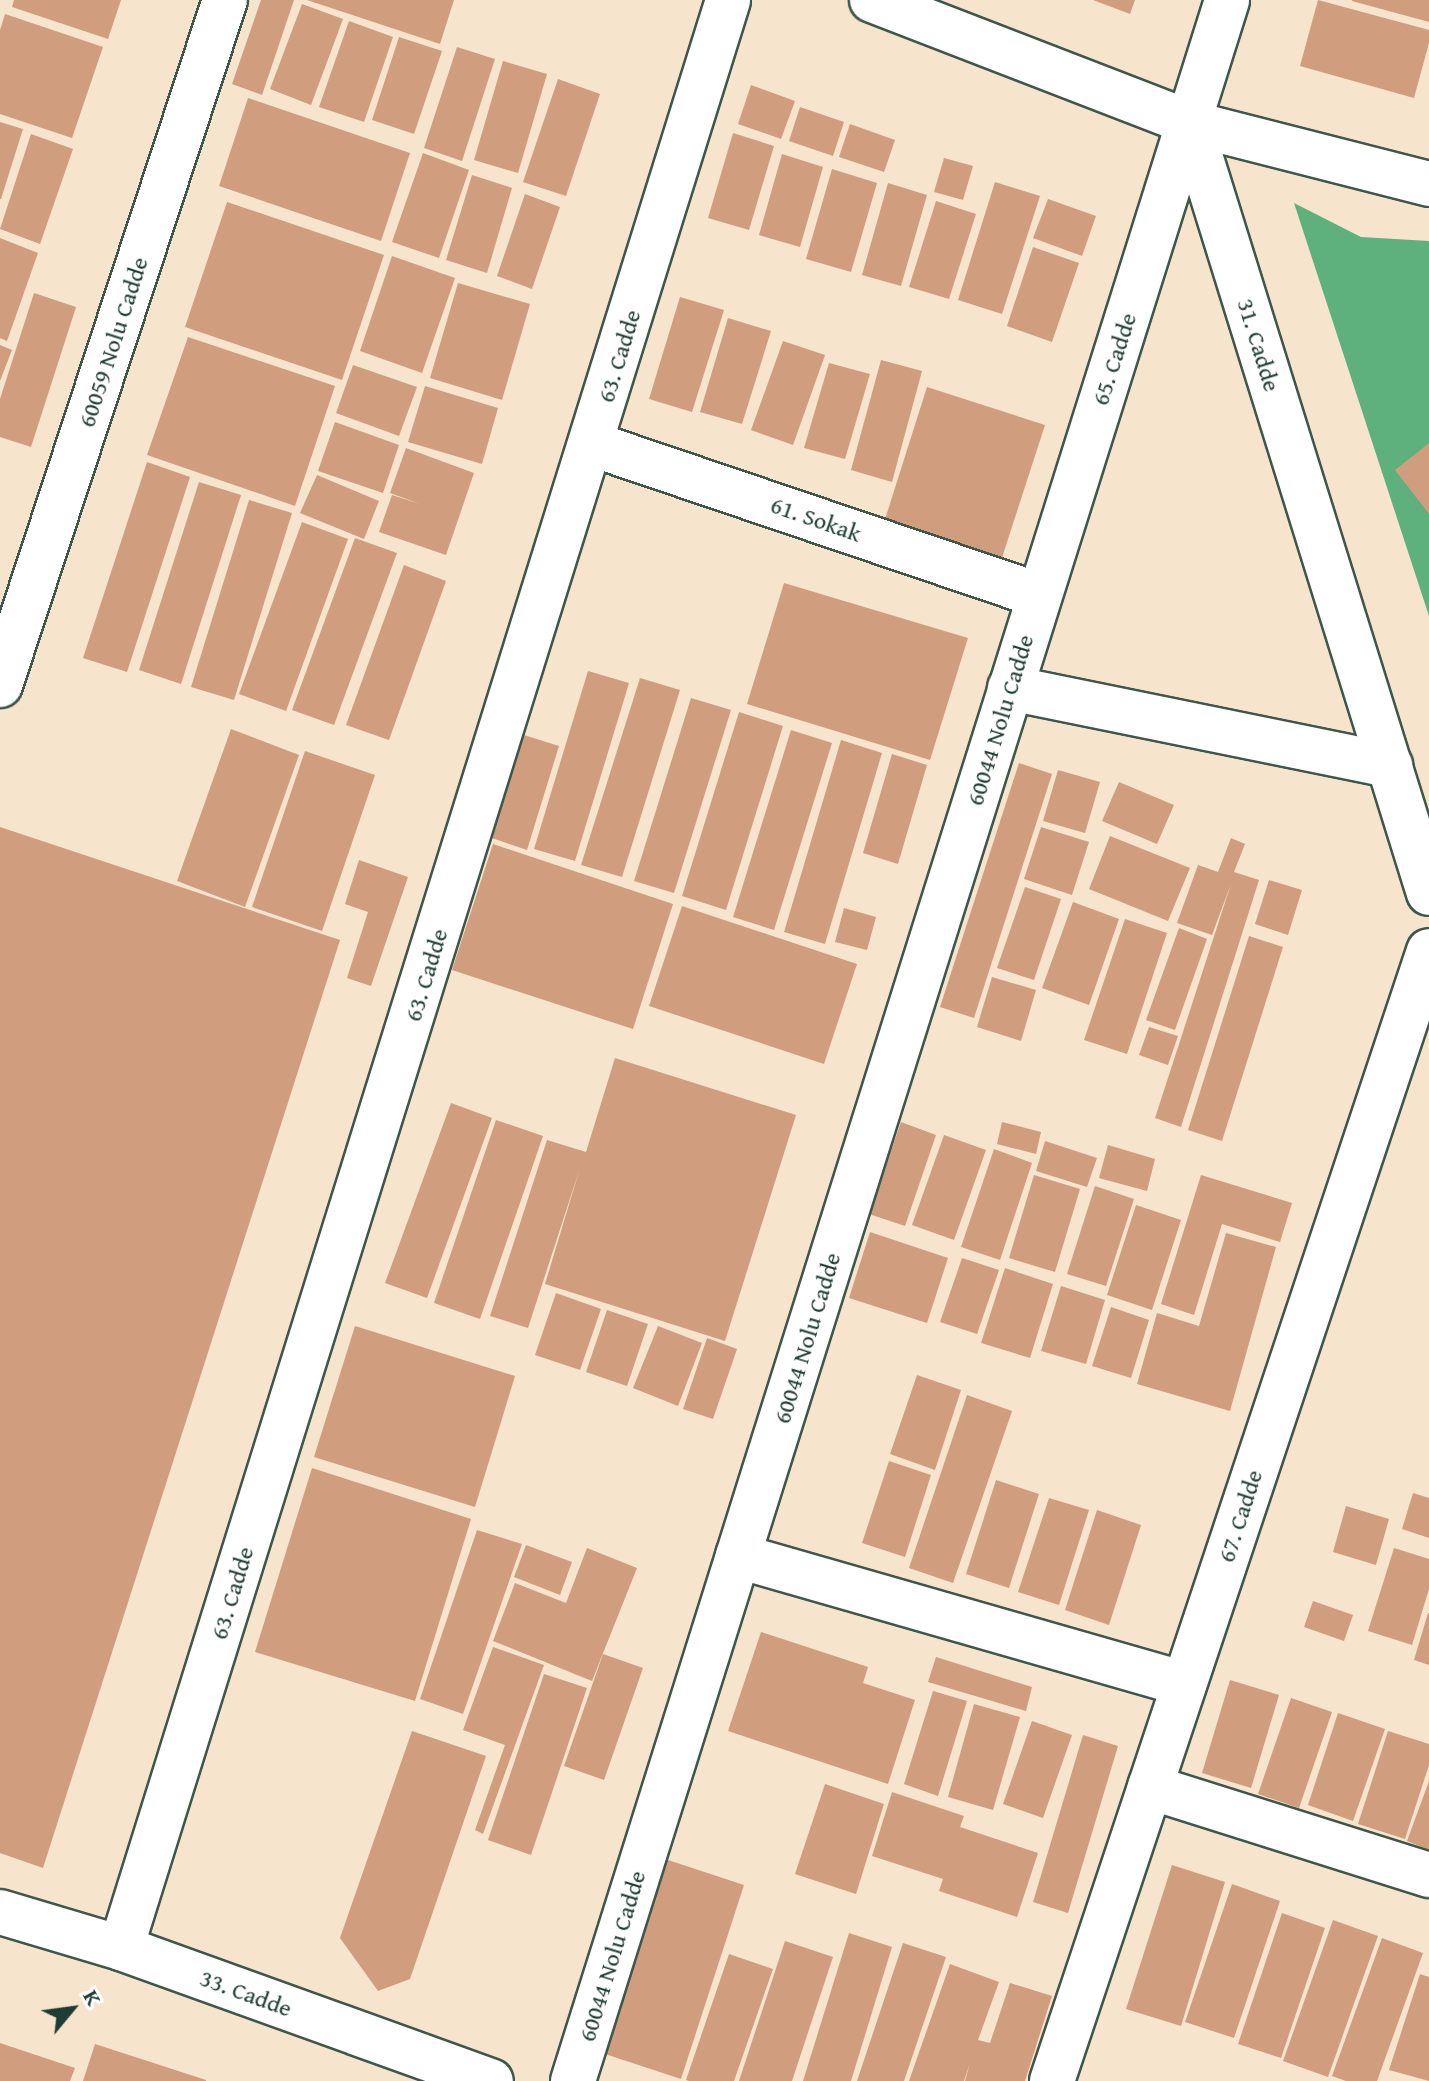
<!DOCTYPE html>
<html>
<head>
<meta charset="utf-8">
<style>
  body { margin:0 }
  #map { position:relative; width:1429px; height:2081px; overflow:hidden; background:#f6e4cd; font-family:"Gentium Book Plus",serif }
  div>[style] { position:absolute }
  .forest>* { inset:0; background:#5eb07c }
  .building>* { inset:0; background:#d09d7f }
  .roads { filter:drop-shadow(2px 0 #3f564b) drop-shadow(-2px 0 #3f564b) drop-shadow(0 2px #3f564b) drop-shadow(0 -2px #3f564b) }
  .minor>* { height:44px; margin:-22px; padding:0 22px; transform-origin:22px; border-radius:22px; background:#fff }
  span { translate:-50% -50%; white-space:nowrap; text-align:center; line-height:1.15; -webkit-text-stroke:8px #fff; paint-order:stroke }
  .street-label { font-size:24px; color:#1f3d34 }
  .north { position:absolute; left:32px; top:1969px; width:80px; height:80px; -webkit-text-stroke:6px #fff; paint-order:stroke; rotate:61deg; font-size:22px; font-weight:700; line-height:32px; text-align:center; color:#1f3d34 }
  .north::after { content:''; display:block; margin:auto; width:28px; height:36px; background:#1f3d34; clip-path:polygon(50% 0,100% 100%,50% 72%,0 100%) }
</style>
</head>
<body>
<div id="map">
  <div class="forest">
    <div style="clip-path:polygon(1294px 203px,1361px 237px,1429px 241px,1429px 616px)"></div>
  </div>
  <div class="building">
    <div style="clip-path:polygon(14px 0,121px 0,108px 39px,12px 7px)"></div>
    <div style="clip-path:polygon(261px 0,294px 0,262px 95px,232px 84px)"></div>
    <div style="clip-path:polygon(307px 0,454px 0,440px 44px)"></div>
    <div style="clip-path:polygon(1093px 0,1135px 0,1130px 14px)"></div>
    <div style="clip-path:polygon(1318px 0,1429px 30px,1429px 43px,1414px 98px,1300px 66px)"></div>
    <div style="clip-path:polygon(1429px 0,1429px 22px,1352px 1px,1352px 0)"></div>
    <div style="clip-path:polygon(302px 4px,343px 19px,311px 105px,270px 89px)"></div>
    <div style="clip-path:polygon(5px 14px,103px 47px,72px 138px,0 114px,0 30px)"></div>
    <div style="clip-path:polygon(349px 21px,393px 37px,364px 122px,319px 107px)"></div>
    <div style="clip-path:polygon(399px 37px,442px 51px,414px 134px,372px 120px)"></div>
    <div style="clip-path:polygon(457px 47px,495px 59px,462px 161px,424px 148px)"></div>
    <div style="clip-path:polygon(503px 61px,547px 74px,518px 173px,474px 160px)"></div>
    <div style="clip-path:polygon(558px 79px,600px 94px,566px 196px,523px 182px)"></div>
    <div style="clip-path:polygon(751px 85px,795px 101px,781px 139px,738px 124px)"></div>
    <div style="clip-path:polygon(248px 98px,410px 153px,381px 241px,219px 186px)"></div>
    <div style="clip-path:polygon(800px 107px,844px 122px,833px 156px,789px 141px)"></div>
    <div style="clip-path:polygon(0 122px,23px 129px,1px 199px,0 199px)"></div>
    <div style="clip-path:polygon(850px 124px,895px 140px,884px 172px,839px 157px)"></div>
    <div style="clip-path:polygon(733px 133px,774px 146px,749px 230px,708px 218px)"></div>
    <div style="clip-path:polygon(31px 134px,73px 149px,40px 244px,0 229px)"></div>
    <div style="clip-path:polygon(423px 153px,469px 170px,439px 258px,392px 242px)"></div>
    <div style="clip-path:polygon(782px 154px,823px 167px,800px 247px,759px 235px)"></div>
    <div style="clip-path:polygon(944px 158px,973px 166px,963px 200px,934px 192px)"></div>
    <div style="clip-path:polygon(832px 169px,877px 183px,851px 272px,806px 259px)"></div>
    <div style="clip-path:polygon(472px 175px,512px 188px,487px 273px,446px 260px)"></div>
    <div style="clip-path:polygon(995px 182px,1040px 196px,1002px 314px,958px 300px)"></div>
    <div style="clip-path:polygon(888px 183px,927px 195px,901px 286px,862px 275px)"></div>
    <div style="clip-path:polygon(525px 194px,560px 207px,532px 289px,497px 276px)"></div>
    <div style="clip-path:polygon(1048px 199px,1096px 216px,1082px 256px,1033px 238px)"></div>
    <div style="clip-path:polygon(936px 201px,976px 214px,949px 299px,909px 287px)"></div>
    <div style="clip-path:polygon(227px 202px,384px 255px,342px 380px,185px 327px)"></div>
    <div style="clip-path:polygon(0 238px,38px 253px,7px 341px,0 338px)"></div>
    <div style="clip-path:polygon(1033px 247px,1079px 263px,1052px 342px,1007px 326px)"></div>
    <div style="clip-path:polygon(392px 256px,455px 278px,422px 373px,360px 351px)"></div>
    <div style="clip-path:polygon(458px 283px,530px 304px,502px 400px,430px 378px)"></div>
    <div style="clip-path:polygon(34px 293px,76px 307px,31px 447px,0 437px,0 399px)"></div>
    <div style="clip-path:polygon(680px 297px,724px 310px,692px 412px,649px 399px)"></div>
    <div style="clip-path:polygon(728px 318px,771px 331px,742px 424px,700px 412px)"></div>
    <div style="clip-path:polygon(188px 337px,335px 386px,295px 506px,147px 455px)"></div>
    <div style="clip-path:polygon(783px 341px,825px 355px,793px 445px,751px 430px)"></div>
    <div style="clip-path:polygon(0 345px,12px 350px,0 381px)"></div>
    <div style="clip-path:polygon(881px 360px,922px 371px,892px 482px,851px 470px)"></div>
    <div style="clip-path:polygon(829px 363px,870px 374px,845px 459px,804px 448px)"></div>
    <div style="clip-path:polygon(353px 365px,417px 387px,399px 436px,336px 413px)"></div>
    <div style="clip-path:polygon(425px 386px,498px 408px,482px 464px,408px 442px)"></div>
    <div style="clip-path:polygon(927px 387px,1045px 425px,998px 570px,881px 532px)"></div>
    <div style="clip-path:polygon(335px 422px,399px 445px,383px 493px,318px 471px)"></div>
    <div style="clip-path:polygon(1429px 443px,1429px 514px,1395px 470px)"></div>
    <div style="clip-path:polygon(406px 448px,474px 473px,446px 555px,379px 532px,392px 495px,420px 504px,390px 493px)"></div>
    <div style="clip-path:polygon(147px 462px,190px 477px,127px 672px,83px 658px)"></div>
    <div style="clip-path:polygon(317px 475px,379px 501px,364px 539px,300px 513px)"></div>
    <div style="clip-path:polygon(199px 482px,241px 495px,181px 684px,139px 670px)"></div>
    <div style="clip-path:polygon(249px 500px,292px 513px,234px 700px,191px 687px)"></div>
    <div style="clip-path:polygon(302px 522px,348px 539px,286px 711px,239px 694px)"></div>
    <div style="clip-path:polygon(355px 538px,397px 553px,334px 725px,292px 710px)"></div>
    <div style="clip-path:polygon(404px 565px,446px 581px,389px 740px,346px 725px)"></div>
    <div style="clip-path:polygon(784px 583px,968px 638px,930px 760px,747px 704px)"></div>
    <div style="clip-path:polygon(588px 671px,629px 683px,575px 861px,534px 849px)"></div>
    <div style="clip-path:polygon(640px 678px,680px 690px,622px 877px,581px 865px)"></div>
    <div style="clip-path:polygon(691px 698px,731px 710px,674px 893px,634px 881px)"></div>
    <div style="clip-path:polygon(739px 712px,783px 726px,726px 910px,682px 896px)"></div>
    <div style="clip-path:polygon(231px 729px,299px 755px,245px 907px,177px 881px)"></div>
    <div style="clip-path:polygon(791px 730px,832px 743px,774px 930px,733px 917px)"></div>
    <div style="clip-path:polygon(524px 735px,559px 746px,527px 850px,492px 838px)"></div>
    <div style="clip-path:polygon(841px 740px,882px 753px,825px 944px,784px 932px)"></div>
    <div style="clip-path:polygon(305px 751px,375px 775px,322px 931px,252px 907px)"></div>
    <div style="clip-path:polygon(892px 754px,927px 765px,898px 864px,863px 853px)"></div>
    <div style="clip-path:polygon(1019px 763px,1052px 774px,974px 1018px,940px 1007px)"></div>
    <div style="clip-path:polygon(1058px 770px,1100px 782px,1085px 833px,1043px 821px)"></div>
    <div style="clip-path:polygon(1119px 782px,1174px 805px,1157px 844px,1102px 821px)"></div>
    <div style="clip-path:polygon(0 827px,340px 940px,43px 1868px,0 1853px)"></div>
    <div style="clip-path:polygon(1041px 827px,1089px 842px,1072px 895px,1024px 879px)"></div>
    <div style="clip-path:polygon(1110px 836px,1190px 868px,1168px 921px,1089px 889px)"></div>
    <div style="clip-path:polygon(1231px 838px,1245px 844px,1234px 872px,1259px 880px,1181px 1127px,1155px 1118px,1231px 884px,1212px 935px,1177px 923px,1198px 865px,1218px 872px)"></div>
    <div style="clip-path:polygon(493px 844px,673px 904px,633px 1029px,452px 970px)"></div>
    <div style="clip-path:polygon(359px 860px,408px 877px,371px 986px,347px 978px,368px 912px,345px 904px)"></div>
    <div style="clip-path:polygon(1269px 880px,1302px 890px,1288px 935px,1255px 924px)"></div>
    <div style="clip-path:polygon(1025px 887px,1061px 899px,1034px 980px,997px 968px)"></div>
    <div style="clip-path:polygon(1073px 902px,1119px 919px,1089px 1005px,1042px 988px)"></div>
    <div style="clip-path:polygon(682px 906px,857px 964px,824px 1064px,649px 1006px)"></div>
    <div style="clip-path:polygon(844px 908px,876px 917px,867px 950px,835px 942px)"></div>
    <div style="clip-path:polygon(1125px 919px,1167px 933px,1127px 1054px,1084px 1040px)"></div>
    <div style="clip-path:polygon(1179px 928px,1207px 939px,1175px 1030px,1146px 1020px)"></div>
    <div style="clip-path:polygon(1249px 936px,1283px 947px,1222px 1141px,1188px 1130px)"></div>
    <div style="clip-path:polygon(992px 977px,1036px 990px,1021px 1041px,977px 1027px)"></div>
    <div style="clip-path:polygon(1149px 1027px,1178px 1036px,1168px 1065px,1139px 1055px)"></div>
    <div style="clip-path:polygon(615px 1058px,796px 1115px,725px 1341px,545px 1284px,580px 1168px,528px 1328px,490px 1316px,547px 1140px,586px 1152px)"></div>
    <div style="clip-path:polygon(451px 1103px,492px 1118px,427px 1298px,385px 1283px)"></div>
    <div style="clip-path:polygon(496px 1120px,543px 1136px,480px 1319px,434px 1303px)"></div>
    <div style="clip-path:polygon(901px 1122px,936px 1135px,905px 1226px,869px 1214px)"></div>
    <div style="clip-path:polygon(1002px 1122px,1041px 1132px,1036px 1154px,997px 1144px)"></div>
    <div style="clip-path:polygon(944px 1135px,986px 1150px,954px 1240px,912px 1225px)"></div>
    <div style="clip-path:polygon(1045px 1141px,1097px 1158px,1087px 1187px,1036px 1171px)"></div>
    <div style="clip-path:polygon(1108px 1145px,1155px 1159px,1147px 1191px,1099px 1178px)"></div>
    <div style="clip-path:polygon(994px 1149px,1032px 1163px,1000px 1260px,961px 1247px)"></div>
    <div style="clip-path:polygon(1034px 1175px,1080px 1189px,1055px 1272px,1009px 1258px)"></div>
    <div style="clip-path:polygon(1201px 1175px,1292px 1203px,1280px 1242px,1222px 1224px,1194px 1315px,1161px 1304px)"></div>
    <div style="clip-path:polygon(1095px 1186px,1134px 1199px,1106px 1286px,1067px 1274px)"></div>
    <div style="clip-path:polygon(1136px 1205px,1181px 1220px,1152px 1310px,1107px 1295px)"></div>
    <div style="clip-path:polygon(870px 1232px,948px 1258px,927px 1323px,849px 1298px)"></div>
    <div style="clip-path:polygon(1226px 1233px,1276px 1247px,1230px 1411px,1137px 1384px,1157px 1313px,1199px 1326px)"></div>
    <div style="clip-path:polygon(962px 1258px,999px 1270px,977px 1334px,940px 1322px)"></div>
    <div style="clip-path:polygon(1005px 1268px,1053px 1284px,1030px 1358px,981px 1343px)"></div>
    <div style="clip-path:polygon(1061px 1286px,1105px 1300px,1086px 1364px,1041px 1351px)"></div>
    <div style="clip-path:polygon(556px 1293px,601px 1309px,580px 1370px,535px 1355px)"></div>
    <div style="clip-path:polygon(1111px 1307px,1149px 1320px,1131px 1378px,1092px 1366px)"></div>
    <div style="clip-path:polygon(607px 1310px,648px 1324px,627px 1386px,586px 1372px)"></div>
    <div style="clip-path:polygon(355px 1326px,515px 1376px,475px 1507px,314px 1457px)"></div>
    <div style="clip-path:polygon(658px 1326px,702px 1343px,678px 1406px,633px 1388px)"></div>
    <div style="clip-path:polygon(707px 1338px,737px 1349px,713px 1419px,683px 1409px)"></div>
    <div style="clip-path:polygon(917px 1375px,961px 1390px,935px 1470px,890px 1454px)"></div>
    <div style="clip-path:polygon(967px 1395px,1012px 1411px,953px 1583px,909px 1568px)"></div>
    <div style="clip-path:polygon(889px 1461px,931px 1475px,905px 1557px,862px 1543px)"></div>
    <div style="clip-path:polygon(312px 1468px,471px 1519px,415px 1701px,255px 1652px)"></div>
    <div style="clip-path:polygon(996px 1480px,1039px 1494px,1009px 1588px,966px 1574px)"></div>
    <div style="clip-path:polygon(1413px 1493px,1429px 1498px,1429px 1538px,1402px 1529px)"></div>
    <div style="clip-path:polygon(1049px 1498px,1089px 1510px,1059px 1605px,1018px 1592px)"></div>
    <div style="clip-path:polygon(1346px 1506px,1389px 1519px,1376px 1565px,1333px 1552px)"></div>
    <div style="clip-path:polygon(1097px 1510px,1141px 1525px,1109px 1625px,1065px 1610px)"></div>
    <div style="clip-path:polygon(477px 1530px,522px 1544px,463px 1714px,420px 1699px)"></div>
    <div style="clip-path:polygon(526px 1545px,572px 1562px,560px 1595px,514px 1577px)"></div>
    <div style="clip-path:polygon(587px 1548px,637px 1568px,592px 1681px,493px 1641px,515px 1583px,566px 1603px)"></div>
    <div style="clip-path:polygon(1394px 1548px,1429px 1559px,1429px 1589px,1412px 1645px,1368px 1631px)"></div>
    <div style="clip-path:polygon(1313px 1601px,1353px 1615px,1344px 1641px,1304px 1627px)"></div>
    <div style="clip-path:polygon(1428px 1613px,1429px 1613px,1429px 1665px,1414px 1660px)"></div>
    <div style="clip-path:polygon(761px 1632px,868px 1667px,863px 1683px,915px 1700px,888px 1784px,728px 1731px)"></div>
    <div style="clip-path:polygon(493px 1647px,544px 1665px,483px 1834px,475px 1830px,505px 1745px,463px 1730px)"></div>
    <div style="clip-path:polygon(603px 1654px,643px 1668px,604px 1780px,564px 1766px)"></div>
    <div style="clip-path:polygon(936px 1657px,1032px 1687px,1026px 1711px,928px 1682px)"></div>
    <div style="clip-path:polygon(544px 1674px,587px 1688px,531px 1855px,488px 1840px)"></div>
    <div style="clip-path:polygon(1230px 1680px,1279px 1695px,1251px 1788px,1202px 1773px)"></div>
    <div style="clip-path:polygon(933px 1691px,967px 1701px,938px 1796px,904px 1784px)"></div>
    <div style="clip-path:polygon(1291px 1698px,1332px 1712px,1299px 1808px,1258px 1794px)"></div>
    <div style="clip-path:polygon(974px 1704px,1020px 1717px,993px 1810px,948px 1797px)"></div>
    <div style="clip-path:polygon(1338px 1713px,1385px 1729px,1353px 1821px,1308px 1805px)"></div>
    <div style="clip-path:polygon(1032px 1721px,1072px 1735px,1043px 1818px,1003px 1804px)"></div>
    <div style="clip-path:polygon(412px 1731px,486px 1756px,410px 1979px,378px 1991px,340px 1938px)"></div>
    <div style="clip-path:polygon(1388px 1731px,1429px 1744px,1429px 1765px,1405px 1839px,1358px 1824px)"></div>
    <div style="clip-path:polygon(1083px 1735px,1118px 1746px,1068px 1913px,1033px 1902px)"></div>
    <div style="clip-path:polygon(1429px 1781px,1429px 1850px,1407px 1841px)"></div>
    <div style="clip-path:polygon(825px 1784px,884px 1804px,856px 1894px,795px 1874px)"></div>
    <div style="clip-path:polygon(892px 1792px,964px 1816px,960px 1827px,1038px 1853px,1017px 1917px,939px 1891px,943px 1879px,872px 1856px)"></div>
    <div style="clip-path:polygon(665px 1859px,744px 1885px,681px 2079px,602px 2053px)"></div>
    <div style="clip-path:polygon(1172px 1865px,1225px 1882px,1181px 2026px,1126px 2009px)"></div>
    <div style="clip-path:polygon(1232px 1884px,1280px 1901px,1234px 2038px,1185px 2022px)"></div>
    <div style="clip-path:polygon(1282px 1913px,1325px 1928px,1281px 2058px,1238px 2044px)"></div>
    <div style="clip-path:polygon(1333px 1920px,1378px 1936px,1328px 2077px,1283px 2061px)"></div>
    <div style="clip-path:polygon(849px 1933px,892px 1947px,851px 2081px,803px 2081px)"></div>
    <div style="clip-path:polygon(1382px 1938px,1423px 1953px,1377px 2081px,1346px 2081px,1332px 2076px)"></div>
    <div style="clip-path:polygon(785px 1941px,833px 1957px,792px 2081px,739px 2081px)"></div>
    <div style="clip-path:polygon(903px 1943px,946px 1957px,904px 2081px,857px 2081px)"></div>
    <div style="clip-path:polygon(729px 1954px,773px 1969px,734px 2081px,689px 2081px,686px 2080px)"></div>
    <div style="clip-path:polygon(950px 1964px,999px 1982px,978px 2040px,990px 2043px,1010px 1983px,1052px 1996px,1025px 2081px,965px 2081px,970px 2063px,964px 2081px,909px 2081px)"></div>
    <div style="clip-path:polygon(1420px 1974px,1429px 1977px,1429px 2081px,1389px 2070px)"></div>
    <div style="clip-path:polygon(0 2043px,75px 2068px,70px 2081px,0 2081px)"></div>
    <div style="clip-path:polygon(95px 2044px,206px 2080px,206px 2081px,83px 2081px)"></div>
  </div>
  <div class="roads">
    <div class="minor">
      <div style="left:872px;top:0;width:341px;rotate:21.1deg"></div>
      <div style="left:1190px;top:123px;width:806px;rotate:72.76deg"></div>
      <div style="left:1190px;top:123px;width:247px;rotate:14.3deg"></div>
      <div style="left:592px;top:444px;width:472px;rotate:18.7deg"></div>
      <div style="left:0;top:685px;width:721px;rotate:-71.82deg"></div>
      <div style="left:1010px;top:688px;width:388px;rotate:11.5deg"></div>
      <div style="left:738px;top:1556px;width:464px;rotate:16deg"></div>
      <div style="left:1150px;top:1787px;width:293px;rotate:17.5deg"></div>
      <div style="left:0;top:1912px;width:126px;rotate:16.6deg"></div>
      <div style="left:121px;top:1948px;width:393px;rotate:19.8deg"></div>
      <div style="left:121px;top:1948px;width:2040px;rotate:-72.69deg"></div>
      <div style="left:573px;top:2081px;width:2181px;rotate:-72.55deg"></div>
      <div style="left:1052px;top:2081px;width:1191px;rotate:-71.55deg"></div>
    </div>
  </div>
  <div class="street-label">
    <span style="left:113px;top:342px;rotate:-72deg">60059 Nolu Cadde</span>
    <span style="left:1259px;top:345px;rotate:73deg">31. Cadde</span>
    <span style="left:619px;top:356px;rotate:-73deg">63. Cadde</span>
    <span style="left:1114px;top:359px;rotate:-72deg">65. Cadde</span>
    <span style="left:816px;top:519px;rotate:19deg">61. Sokak</span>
    <span style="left:1000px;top:720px;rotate:-73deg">60044 Nolu Cadde</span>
    <span style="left:426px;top:975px;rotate:-73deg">63. Cadde</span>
    <span style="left:807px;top:1338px;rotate:-73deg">60044 Nolu Cadde</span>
    <span style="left:1240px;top:1516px;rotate:-72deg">67. Cadde</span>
    <span style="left:232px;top:1593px;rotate:-73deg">63. Cadde</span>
    <span style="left:612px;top:1956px;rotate:-73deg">60044 Nolu Cadde</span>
    <span style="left:246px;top:1993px;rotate:20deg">33. Cadde</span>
  </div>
  <div class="north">K</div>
</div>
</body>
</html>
